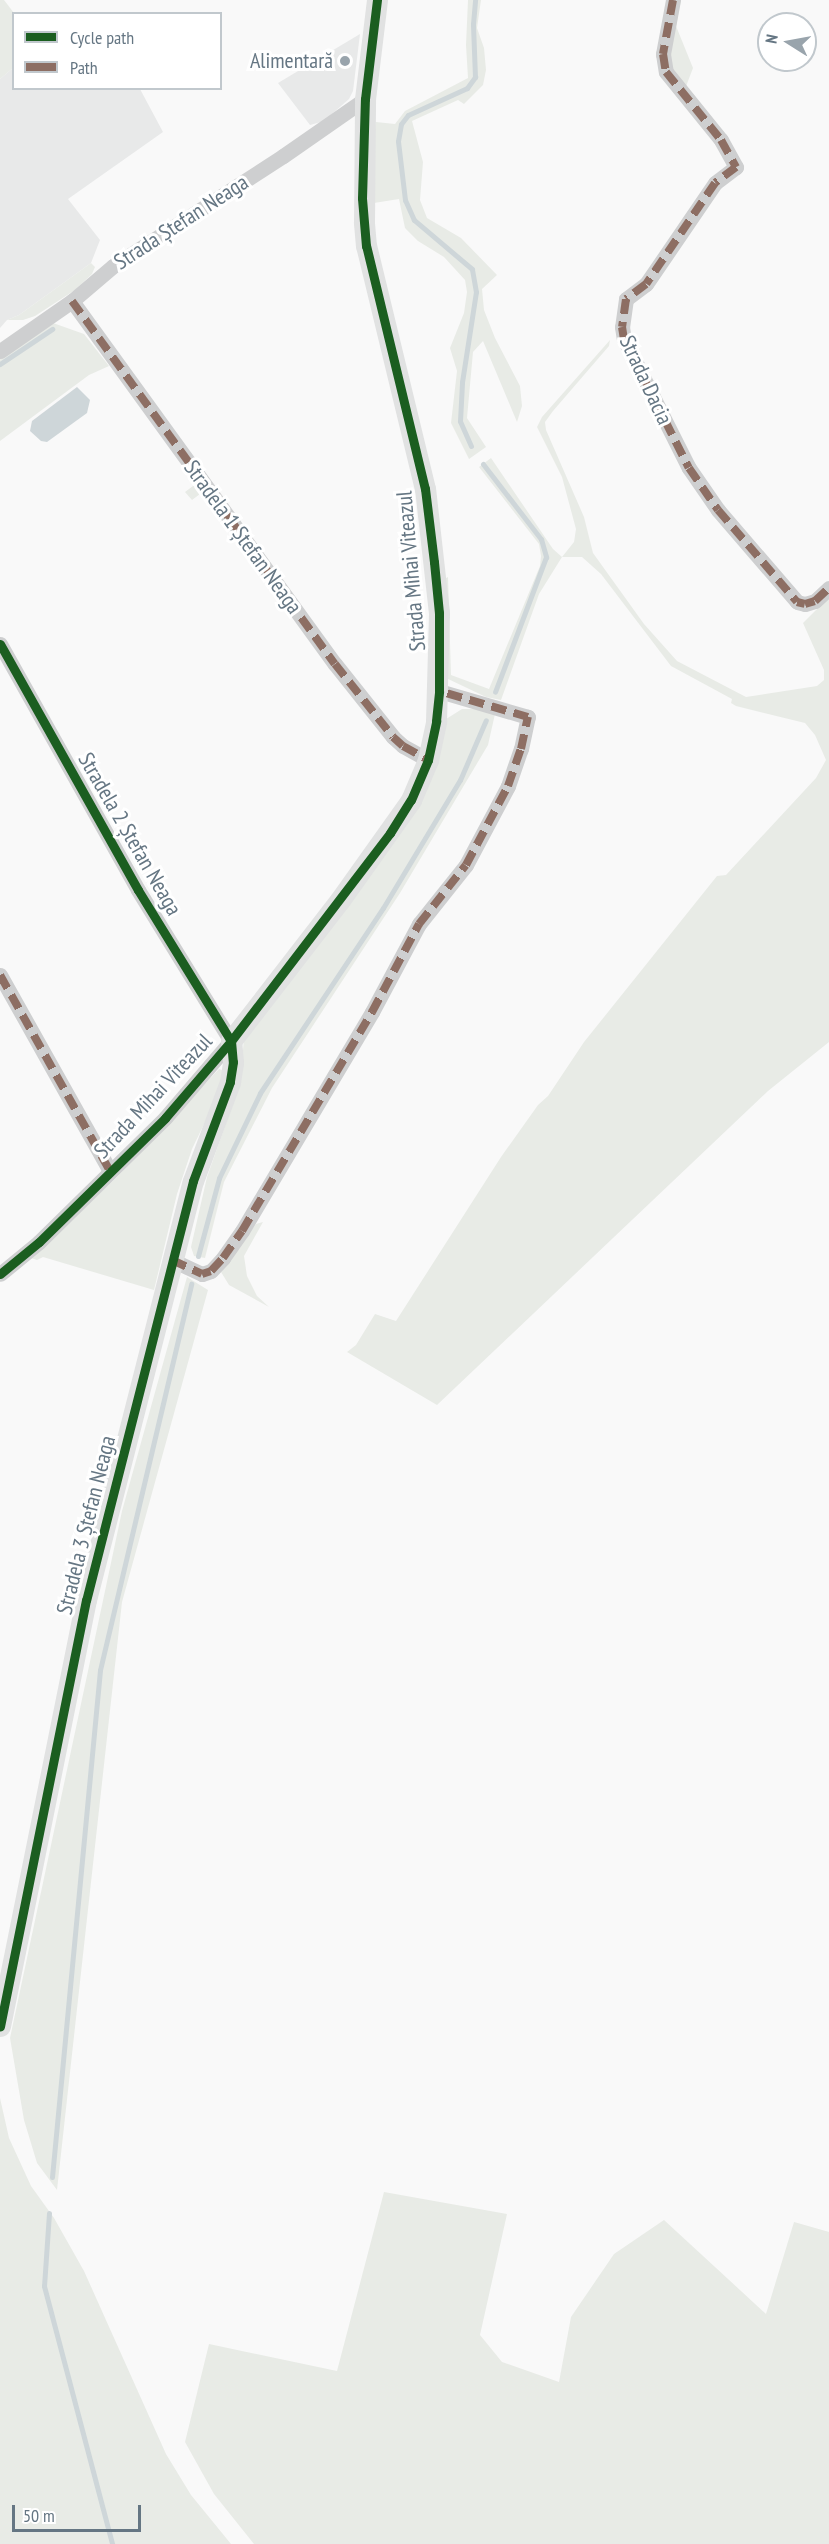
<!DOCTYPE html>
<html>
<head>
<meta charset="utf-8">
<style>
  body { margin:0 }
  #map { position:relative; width:829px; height:2544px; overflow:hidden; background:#f9f9f9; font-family:"PT Sans Narrow",sans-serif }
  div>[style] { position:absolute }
  .built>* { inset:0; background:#e8e9e9 }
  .green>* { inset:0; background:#e8ebe6 }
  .water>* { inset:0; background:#ced6d9 }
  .stream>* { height:5px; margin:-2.5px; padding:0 2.5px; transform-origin:2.5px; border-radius:2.5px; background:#ced6d9 }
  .street>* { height:15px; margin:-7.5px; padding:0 7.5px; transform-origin:7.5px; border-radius:7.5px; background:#cecfd0 }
  .secondary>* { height:21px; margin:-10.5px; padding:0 10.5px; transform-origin:10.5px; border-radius:10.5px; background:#e1e2e2 }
  .quiet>* { height:8px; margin-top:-4px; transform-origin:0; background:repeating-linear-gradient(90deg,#8d6e63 0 15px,transparent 0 23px) }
  .cycleway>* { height:9px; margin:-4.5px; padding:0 4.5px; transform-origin:4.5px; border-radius:4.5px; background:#1b5e20 }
  .dots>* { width:16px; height:16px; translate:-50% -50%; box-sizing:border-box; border:3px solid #fff; border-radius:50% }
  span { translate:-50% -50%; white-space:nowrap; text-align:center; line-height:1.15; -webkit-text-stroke:6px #fff; paint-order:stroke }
  .poi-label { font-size:22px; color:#657683 }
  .right { translate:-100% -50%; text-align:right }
  .street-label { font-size:22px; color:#657683 }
  .legend { position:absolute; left:12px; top:12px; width:210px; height:78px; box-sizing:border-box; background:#fff; border:2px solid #c1c8cd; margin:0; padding:8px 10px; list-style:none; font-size:18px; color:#657683 }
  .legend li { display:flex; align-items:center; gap:12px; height:30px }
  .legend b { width:30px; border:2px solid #c1c8cd }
  .north { position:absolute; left:757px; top:12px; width:60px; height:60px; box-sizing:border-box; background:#fff; border:2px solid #c1c8cd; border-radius:50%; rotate:281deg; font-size:16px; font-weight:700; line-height:24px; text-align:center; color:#657683 }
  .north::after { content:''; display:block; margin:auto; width:21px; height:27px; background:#99a4ac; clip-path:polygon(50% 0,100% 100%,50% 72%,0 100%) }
  .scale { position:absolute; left:12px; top:2505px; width:129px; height:27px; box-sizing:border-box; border:3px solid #657683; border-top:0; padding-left:8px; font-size:18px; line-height:21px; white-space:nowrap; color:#657683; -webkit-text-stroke:4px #fff; paint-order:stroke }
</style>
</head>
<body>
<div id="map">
  <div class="built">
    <div style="clip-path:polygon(360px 34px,353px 91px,349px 99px,324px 121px,310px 125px,278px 83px)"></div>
    <div style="clip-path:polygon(13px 68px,14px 88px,140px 89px,163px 132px,68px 199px,100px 240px,91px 263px,19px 315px,7px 320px,0 328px,0 79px)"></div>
  </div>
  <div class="green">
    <div style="clip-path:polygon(0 0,4px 0,14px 13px,13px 68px,0 79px)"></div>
    <div style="clip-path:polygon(468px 0,481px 0,477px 28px,484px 48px,486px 70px,483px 85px,464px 104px,458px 100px,412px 121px,423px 162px,420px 200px,427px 218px,461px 238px,497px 275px,482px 289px,484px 310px,495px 338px,520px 386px,522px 406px,517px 422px,483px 341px,473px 352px,467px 418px,486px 447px,469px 459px,451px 423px,457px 371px,450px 348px,464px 313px,467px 292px,465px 280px,444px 257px,418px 241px,405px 228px,399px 199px,374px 203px,373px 140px,376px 122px,395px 124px,405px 111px,468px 78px,466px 45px)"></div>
    <div style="clip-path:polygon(677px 0,681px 0,676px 26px,693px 68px,685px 89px,674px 75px,668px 51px)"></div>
    <div style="clip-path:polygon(91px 263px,95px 267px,92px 274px,75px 290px,35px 316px,23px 320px,7px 320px,19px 315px)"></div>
    <div style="clip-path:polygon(53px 323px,84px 334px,109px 366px,89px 375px,0 441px,0 359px)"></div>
    <div style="clip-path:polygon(610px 340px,609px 346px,553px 411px,545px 422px,546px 430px,584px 517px,593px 553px,644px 624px,677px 661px,746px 697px,817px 686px,824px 680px,824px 670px,803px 623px,829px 597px,829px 1042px,768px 1091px,437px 1405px,347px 1352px,356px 1345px,375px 1314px,396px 1321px,501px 1157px,538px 1105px,548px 1096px,584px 1042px,717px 876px,726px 875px,816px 778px,826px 760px,815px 735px,805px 723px,736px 706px,731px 703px,732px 699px,671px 666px,601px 574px,582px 557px,562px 557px,539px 594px,501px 700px,486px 697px,446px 678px,443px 580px,448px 577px,451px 675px,489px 689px,540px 566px,541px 556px,539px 544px,479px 467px,491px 458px,553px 549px,562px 557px,574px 542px,576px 529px,562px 477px,537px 427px,542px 417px)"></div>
    <div style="clip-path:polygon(193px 478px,204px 491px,192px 500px,185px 492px,193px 486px,190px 481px)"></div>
    <div style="clip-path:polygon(462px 709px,480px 709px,495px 714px,488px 745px,400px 893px,272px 1088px,224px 1182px,205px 1258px,194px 1256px,191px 1247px,207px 1177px,240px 1084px,244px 1038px,363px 885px,443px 721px)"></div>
    <div style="clip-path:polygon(219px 1069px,224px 1071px,219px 1093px,192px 1149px,177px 1194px,154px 1290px,43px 1257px,37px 1260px,31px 1258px,117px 1177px)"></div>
    <div style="clip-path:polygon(263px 1222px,244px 1256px,247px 1276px,257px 1296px,269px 1307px,229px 1285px,221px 1272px,256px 1224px)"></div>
    <div style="clip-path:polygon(187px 1277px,208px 1290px,122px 1602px,57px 2190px,37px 2163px,24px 2120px,10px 2038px,122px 1511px)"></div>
    <div style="clip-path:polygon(0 2098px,9px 2138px,31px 2186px,54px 2218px,84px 2271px,166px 2454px,191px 2495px,231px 2544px,0 2544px)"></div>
    <div style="clip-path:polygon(384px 2192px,507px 2214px,480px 2335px,502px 2362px,559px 2382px,571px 2317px,614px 2254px,664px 2220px,766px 2314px,794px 2222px,829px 2232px,829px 2544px,254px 2544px,214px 2494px,185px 2442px,209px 2344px,337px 2371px)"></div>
  </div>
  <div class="water">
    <div style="clip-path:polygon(77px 387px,90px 400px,87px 413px,47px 442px,41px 441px,30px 431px,32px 421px)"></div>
  </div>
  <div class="stream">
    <div style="left:0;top:364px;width:63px;rotate:-33.9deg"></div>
    <div style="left:471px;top:446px;width:27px;rotate:-114deg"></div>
    <div style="left:460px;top:421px;width:39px;rotate:-87deg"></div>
    <div style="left:462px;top:382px;width:91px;rotate:-81.2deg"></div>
    <div style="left:476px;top:292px;width:23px;rotate:-100deg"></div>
    <div style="left:472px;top:269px;width:76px;rotate:-139.8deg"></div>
    <div style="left:414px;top:220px;width:22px;rotate:-114deg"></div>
    <div style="left:405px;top:200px;width:59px;rotate:-96.8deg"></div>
    <div style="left:398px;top:141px;width:17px;rotate:-80deg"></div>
    <div style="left:401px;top:124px;width:11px;rotate:-52deg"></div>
    <div style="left:408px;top:115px;width:65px;rotate:-24.6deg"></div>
    <div style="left:467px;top:88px;width:14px;rotate:-54deg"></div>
    <div style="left:475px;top:77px;width:53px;rotate:-92.2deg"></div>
    <div style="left:473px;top:24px;width:24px;rotate:-85deg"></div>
    <div style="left:483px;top:464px;width:95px;rotate:52.3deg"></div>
    <div style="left:541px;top:539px;width:19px;rotate:74deg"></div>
    <div style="left:546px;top:557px;width:144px;rotate:110.7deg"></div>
    <div style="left:198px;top:1256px;width:81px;rotate:-74.9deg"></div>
    <div style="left:219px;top:1178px;width:94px;rotate:-64.2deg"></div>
    <div style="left:260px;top:1093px;width:222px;rotate:-56.4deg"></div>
    <div style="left:383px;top:908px;width:149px;rotate:-59deg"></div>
    <div style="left:460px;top:780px;width:65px;rotate:-66.6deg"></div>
    <div style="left:52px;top:2177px;width:509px;rotate:-84.59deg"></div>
    <div style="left:100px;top:1670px;width:397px;rotate:-76.7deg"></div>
    <div style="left:49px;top:2213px;width:73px;rotate:93.9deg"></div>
    <div style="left:44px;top:2286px;width:267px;rotate:75.2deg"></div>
  </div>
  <div class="street">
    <div style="left:673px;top:0;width:55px;rotate:100.5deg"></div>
    <div style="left:663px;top:54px;width:18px;rotate:81deg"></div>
    <div style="left:666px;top:72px;width:87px;rotate:51deg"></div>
    <div style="left:721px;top:140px;width:31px;rotate:61deg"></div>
    <div style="left:736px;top:167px;width:26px;rotate:143deg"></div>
    <div style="left:715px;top:183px;width:122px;rotate:124.3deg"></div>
    <div style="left:646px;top:284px;width:25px;rotate:143deg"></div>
    <div style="left:626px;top:299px;width:28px;rotate:98deg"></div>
    <div style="left:622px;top:327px;width:12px;rotate:81deg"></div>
    <div style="left:624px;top:339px;width:144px;rotate:63.3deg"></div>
    <div style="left:689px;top:468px;width:51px;rotate:55.4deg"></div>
    <div style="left:718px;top:510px;width:121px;rotate:49.3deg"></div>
    <div style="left:797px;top:602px;width:8px;rotate:14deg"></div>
    <div style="left:805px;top:604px;width:10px;rotate:-17deg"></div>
    <div style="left:815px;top:601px;width:19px;rotate:-43deg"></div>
    <div style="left:72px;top:301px;width:448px;rotate:54.1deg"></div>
    <div style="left:335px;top:664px;width:93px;rotate:51.5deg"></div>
    <div style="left:393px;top:737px;width:13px;rotate:42deg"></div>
    <div style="left:403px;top:746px;width:29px;rotate:29deg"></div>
    <div style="left:0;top:351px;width:88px;rotate:-34.8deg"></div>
    <div style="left:72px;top:301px;width:54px;rotate:-40.5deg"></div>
    <div style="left:113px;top:266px;width:202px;rotate:-32.9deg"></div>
    <div style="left:283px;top:156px;width:100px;rotate:-34.8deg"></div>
    <div style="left:0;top:644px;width:282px;rotate:60.7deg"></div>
    <div style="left:138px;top:890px;width:177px;rotate:58.4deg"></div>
    <div style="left:231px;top:1041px;width:101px;rotate:130.6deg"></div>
    <div style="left:165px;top:1118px;width:177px;rotate:135.5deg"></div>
    <div style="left:39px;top:1242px;width:50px;rotate:140.6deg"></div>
    <div style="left:0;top:975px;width:225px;rotate:60.7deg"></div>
    <div style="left:172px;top:1260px;width:33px;rotate:25deg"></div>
    <div style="left:202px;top:1274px;width:9px;rotate:-18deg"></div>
    <div style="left:211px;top:1271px;width:18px;rotate:-47deg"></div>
    <div style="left:223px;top:1258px;width:33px;rotate:-55deg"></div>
    <div style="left:242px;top:1231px;width:255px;rotate:-59.3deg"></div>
    <div style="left:372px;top:1012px;width:100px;rotate:-61.9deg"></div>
    <div style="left:419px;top:924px;width:75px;rotate:-51.5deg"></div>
    <div style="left:466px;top:865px;width:89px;rotate:-62deg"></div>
    <div style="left:508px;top:786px;width:39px;rotate:-71deg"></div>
    <div style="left:521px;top:749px;width:33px;rotate:-78deg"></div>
    <div style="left:528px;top:717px;width:93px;rotate:-163.7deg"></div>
  </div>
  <div class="secondary">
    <div style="left:0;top:2026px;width:435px;rotate:-78.6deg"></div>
    <div style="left:86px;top:1600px;width:432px;rotate:-75.7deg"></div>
    <div style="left:193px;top:1181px;width:106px;rotate:-69.5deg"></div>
    <div style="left:230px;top:1082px;width:20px;rotate:-81deg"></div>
    <div style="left:233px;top:1062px;width:21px;rotate:-95deg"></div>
    <div style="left:231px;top:1041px;width:178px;rotate:-52.3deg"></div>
    <div style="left:340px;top:900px;width:123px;rotate:-54.6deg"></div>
    <div style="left:411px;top:800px;width:43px;rotate:-67deg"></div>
    <div style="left:428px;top:760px;width:40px;rotate:-78deg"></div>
    <div style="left:436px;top:721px;width:108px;rotate:-88.4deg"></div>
    <div style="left:439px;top:613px;width:125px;rotate:-96.4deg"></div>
    <div style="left:425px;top:489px;width:250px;rotate:-103.6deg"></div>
    <div style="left:366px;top:246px;width:24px;rotate:-95deg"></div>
    <div style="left:364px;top:222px;width:123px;rotate:-89.5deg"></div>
    <div style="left:365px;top:99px;width:100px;rotate:-83.1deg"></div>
  </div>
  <div class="quiet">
    <div style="left:673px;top:0;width:55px;rotate:100.5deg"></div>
    <div style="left:663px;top:54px;width:18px;rotate:81deg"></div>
    <div style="left:666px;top:72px;width:87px;rotate:51deg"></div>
    <div style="left:721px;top:140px;width:31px;rotate:61deg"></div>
    <div style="left:736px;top:167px;width:26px;rotate:143deg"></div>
    <div style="left:715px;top:183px;width:122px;rotate:124.3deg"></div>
    <div style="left:646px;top:284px;width:25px;rotate:143deg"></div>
    <div style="left:626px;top:299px;width:28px;rotate:98deg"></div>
    <div style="left:622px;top:327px;width:12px;rotate:81deg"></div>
    <div style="left:624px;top:339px;width:144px;rotate:63.3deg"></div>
    <div style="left:689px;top:468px;width:51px;rotate:55.4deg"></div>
    <div style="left:718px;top:510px;width:121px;rotate:49.3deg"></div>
    <div style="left:797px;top:602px;width:8px;rotate:14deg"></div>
    <div style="left:805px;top:604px;width:10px;rotate:-17deg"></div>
    <div style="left:815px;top:601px;width:19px;rotate:-43deg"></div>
    <div style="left:72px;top:301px;width:448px;rotate:54.1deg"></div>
    <div style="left:335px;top:664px;width:93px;rotate:51.5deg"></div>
    <div style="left:393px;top:737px;width:13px;rotate:42deg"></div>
    <div style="left:403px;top:746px;width:29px;rotate:29deg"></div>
    <div style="left:0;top:975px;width:225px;rotate:60.7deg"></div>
    <div style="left:172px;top:1260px;width:33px;rotate:25deg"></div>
    <div style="left:202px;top:1274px;width:9px;rotate:-18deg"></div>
    <div style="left:211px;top:1271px;width:18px;rotate:-47deg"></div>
    <div style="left:223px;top:1258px;width:33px;rotate:-55deg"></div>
    <div style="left:242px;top:1231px;width:255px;rotate:-59.3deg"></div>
    <div style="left:372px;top:1012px;width:100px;rotate:-61.9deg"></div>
    <div style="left:419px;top:924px;width:75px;rotate:-51.5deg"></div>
    <div style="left:466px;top:865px;width:89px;rotate:-62deg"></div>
    <div style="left:508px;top:786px;width:39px;rotate:-71deg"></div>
    <div style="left:521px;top:749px;width:33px;rotate:-78deg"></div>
    <div style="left:528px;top:717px;width:93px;rotate:-163.7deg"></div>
  </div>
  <div class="cycleway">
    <div style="left:0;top:644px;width:282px;rotate:60.7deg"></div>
    <div style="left:138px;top:890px;width:177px;rotate:58.4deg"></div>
    <div style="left:231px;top:1041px;width:21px;rotate:85deg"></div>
    <div style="left:233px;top:1062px;width:20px;rotate:99deg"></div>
    <div style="left:230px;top:1082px;width:106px;rotate:110.5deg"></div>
    <div style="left:193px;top:1181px;width:432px;rotate:104.3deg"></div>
    <div style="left:86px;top:1600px;width:435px;rotate:101.4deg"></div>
    <div style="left:0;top:1274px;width:50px;rotate:-39.4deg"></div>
    <div style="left:39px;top:1242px;width:177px;rotate:-44.5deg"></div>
    <div style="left:165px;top:1118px;width:101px;rotate:-49.4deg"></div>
    <div style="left:231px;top:1041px;width:262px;rotate:-52.6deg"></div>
    <div style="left:390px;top:833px;width:39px;rotate:-58deg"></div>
    <div style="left:411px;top:800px;width:43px;rotate:-67deg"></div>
    <div style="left:428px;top:760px;width:40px;rotate:-78deg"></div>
    <div style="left:436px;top:721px;width:30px;rotate:-84deg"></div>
    <div style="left:439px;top:691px;width:78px;rotate:-90deg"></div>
    <div style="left:439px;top:613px;width:51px;rotate:-95.6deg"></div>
    <div style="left:434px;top:562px;width:74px;rotate:-97deg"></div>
    <div style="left:425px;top:489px;width:250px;rotate:-103.6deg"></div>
    <div style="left:366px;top:246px;width:48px;rotate:-94.8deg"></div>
    <div style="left:362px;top:198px;width:99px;rotate:-88.3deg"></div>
    <div style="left:365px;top:99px;width:100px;rotate:-83.1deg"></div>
  </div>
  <div class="dots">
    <div style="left:345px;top:61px;background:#99a4ac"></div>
  </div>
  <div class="poi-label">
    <span class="right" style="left:333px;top:61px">Alimentară</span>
  </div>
  <div class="street-label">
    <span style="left:181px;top:222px;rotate:-33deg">Strada Ștefan Neaga</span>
    <span style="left:646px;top:380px;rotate:65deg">Strada Dacia</span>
    <span style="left:243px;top:537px;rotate:54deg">Stradela 1 Ștefan Neaga</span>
    <span style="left:411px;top:571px;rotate:-95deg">Strada Mihai Viteazul</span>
    <span style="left:130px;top:834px;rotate:60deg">Stradela 2 Ștefan Neaga</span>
    <span style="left:153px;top:1096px;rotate:-47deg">Strada Mihai Viteazul</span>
    <span style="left:86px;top:1525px;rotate:-76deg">Stradela 3 Ștefan Neaga</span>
  </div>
  <ul class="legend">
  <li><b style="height:8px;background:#1b5e20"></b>Cycle path</li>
  <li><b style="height:8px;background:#8d6e63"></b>Path</li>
  </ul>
  <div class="north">N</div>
  <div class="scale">50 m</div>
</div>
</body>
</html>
